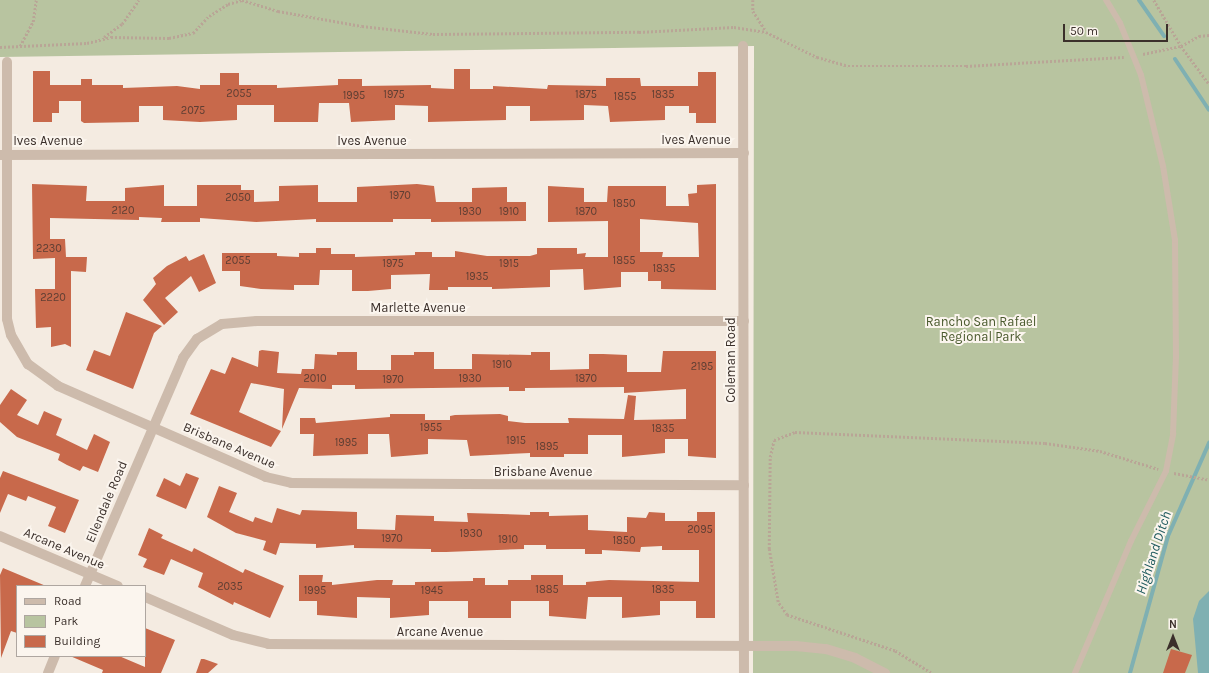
<!DOCTYPE html>
<html>
<head>
<meta charset="utf-8">
<style>
  body { margin:0 }
  #map { position:relative; width:1209px; height:673px; overflow:hidden; background:#f4ebe1; font-family:Karla,sans-serif }
  div>[style] { position:absolute }
  .green>* { inset:0; background:#b8c4a0 }
  .water>* { inset:0; background:#7fb0b2 }
  .stream>* { height:4px; margin:-2px; padding:0 2px; transform-origin:2px; border-radius:2px; background:#7fb0b2 }
  .building>* { inset:0; background:#c8694b }
  .path>* { height:2.5px; margin-top:-1.25px; transform-origin:0; background:repeating-linear-gradient(90deg,#b9a596 0 2px,transparent 0 4px) }
  .service>* { height:6px; margin:-3px; padding:0 3px; transform-origin:3px; border-radius:3px; background:#cdbbac }
  .minor>* { height:10px; margin:-5px; padding:0 5px; transform-origin:5px; border-radius:5px; background:#cdbbac }
  span { translate:-50% -50%; white-space:nowrap; text-align:center; line-height:1.15; -webkit-text-stroke:4px #fbf5ee; paint-order:stroke }
  .number-label { font-size:11px; color:#5e3e33 }
  .number-label span { -webkit-text-stroke-width:0 }
  .street-label { font-size:13px; color:#3b302b }
  .park-label { font-size:13px; color:#4a5a2e }
  .water-label { font-size:14px; color:#1f5a5e; font-style:italic }
  .legend { position:absolute; left:16px; top:585px; width:130px; height:72px; box-sizing:border-box; background:#fbf5ee; border:1px solid #aea6a0; margin:0; padding:5px 7px; list-style:none; font-size:12px; color:#3b302b }
  .legend li { display:flex; align-items:center; gap:8px; height:20px }
  .legend b { width:20px; border:1px solid #aea6a0 }
  .north { position:absolute; left:1153px; top:617px; width:40px; height:40px; -webkit-text-stroke:3px #fbf5ee; paint-order:stroke; rotate:0deg; font-size:11px; font-weight:700; line-height:16px; text-align:center; color:#3b302b }
  .north::after { content:''; display:block; margin:auto; width:14px; height:18px; background:#3b302b; clip-path:polygon(50% 0,100% 100%,50% 72%,0 100%) }
  .scale { position:absolute; left:1063px; top:24px; width:105px; height:18px; box-sizing:border-box; border:2px solid #3b302b; border-top:0; padding-left:5px; font-size:12px; line-height:14px; white-space:nowrap; color:#3b302b; -webkit-text-stroke:3px #fbf5ee; paint-order:stroke }
</style>
</head>
<body>
<div id="map">
  <div class="green">
    <div style="clip-path:polygon(0 0,1209px 0,1209px 673px,753px 673px,754px 46px,0 57px)"></div>
  </div>
  <div class="water">
    <div style="clip-path:polygon(1209px 591px,1209px 673px,1198px 673px,1193px 619px,1199px 601px)"></div>
  </div>
  <div class="stream">
    <div style="left:1139px;top:0;width:44px;rotate:55.2deg"></div>
    <div style="left:1175px;top:59px;width:61px;rotate:56.3deg"></div>
    <div style="left:1130px;top:673px;width:142px;rotate:-74.5deg"></div>
    <div style="left:1168px;top:536px;width:102px;rotate:-66.2deg"></div>
  </div>
  <div class="building">
    <div style="clip-path:polygon(454px 69px,470px 69px,470px 89px,493px 89px,493px 86px,547px 89px,548px 85px,606px 86px,606px 78px,640px 78px,641px 86px,698px 86px,698px 72px,716px 72px,716px 123px,696px 123px,696px 113px,689px 113px,689px 106px,665px 106px,665px 120px,610px 122px,608px 106px,584px 105px,584px 120px,530px 121px,530px 106px,506px 106px,506px 120px,428px 122px,428px 106px,395px 105px,395px 120px,351px 122px,349px 103px,319px 103px,318px 122px,274px 122px,274px 105px,237px 105px,237px 120px,200px 122px,163px 120px,163px 106px,139px 106px,139px 122px,84px 123px,81px 121px,81px 101px,59px 101px,59px 113px,52px 113px,52px 122px,33px 122px,33px 71px,50px 71px,50px 85px,81px 85px,81px 79px,92px 79px,92px 85px,123px 85px,123px 88px,177px 86px,200px 89px,200px 85px,220px 85px,220px 73px,239px 73px,239px 85px,277px 85px,277px 88px,338px 85px,338px 79px,362px 79px,362px 86px,431px 85px,431px 88px,454px 89px)"></div>
    <div style="clip-path:polygon(32px 184px,87px 186px,86px 201px,125px 201px,125px 188px,164px 185px,164px 206px,197px 206px,197px 185px,241px 185px,241px 190px,254px 190px,254px 202px,279px 201px,279px 186px,318px 185px,318px 202px,357px 202px,357px 187px,417px 184px,434px 186px,436px 202px,472px 202px,472px 188px,507px 187px,507px 202px,526px 202px,526px 221px,431px 222px,431px 219px,393px 219px,393px 222px,316px 222px,316px 219px,256px 222px,200px 218px,200px 222px,161px 222px,162px 218px,139px 217px,139px 220px,50px 218px,50px 239px,65px 239px,66px 257px,87px 257px,86px 272px,71px 271px,71px 347px,65px 344px,51px 347px,51px 327px,36px 328px,35px 289px,55px 289px,55px 258px,33px 259px)"></div>
    <div style="clip-path:polygon(evenodd,716px 184px,716px 290px,661px 289px,661px 281px,648px 281px,648px 272px,621px 272px,621px 287px,584px 290px,583px 269px,550px 270px,550px 287px,492px 289px,492px 287px,448px 287px,448px 290px,429px 290px,430px 274px,391px 275px,391px 289px,368px 291px,352px 291px,352px 270px,320px 270px,319px 285px,294px 285px,294px 290px,261px 289px,240px 286px,240px 271px,222px 271px,222px 253px,277px 253px,277px 256px,299px 257px,299px 253px,316px 253px,316px 248px,331px 248px,331px 254px,355px 254px,355px 257px,415px 255px,415px 252px,432px 252px,432px 257px,455px 257px,455px 251px,487px 256px,530px 256px,537px 254px,537px 248px,577px 248px,577px 254px,586px 253px,585px 257px,608px 257px,608px 221px,548px 222px,548px 186px,584px 188px,584px 202px,607px 202px,608px 186px,666px 186px,666px 206px,689px 206px,688px 194px,697px 193px,697px 185px,716px 184px,640px 219px,698px 223px,699px 257px,662px 257px,663px 252px,640px 252px,640px 219px)"></div>
    <div style="clip-path:polygon(204px 254px,216px 283px,199px 292px,191px 276px,165px 298px,178px 312px,164px 325px,143px 300px,156px 284px,153px 278px,167px 266px,186px 256px,189px 261px)"></div>
    <div style="clip-path:polygon(126px 312px,162px 326px,154px 333px,133px 389px,86px 370px,94px 350px,110px 356px)"></div>
    <div style="clip-path:polygon(262px 350px,279px 352px,277px 373px,301px 374px,302px 369px,314px 369px,315px 354px,337px 355px,337px 352px,357px 352px,357px 370px,391px 370px,391px 355px,414px 355px,414px 352px,434px 352px,434px 369px,472px 369px,472px 354px,531px 355px,531px 352px,550px 352px,550px 370px,589px 369px,589px 354px,603px 354px,627px 355px,627px 372px,661px 372px,663px 351px,716px 351px,716px 458px,688px 456px,688px 439px,665px 439px,665px 453px,622px 457px,622px 435px,588px 435px,588px 454px,564px 454px,564px 457px,530px 457px,530px 453px,470px 456px,467px 440px,428px 439px,428px 454px,391px 457px,389px 434px,368px 434px,368px 454px,313px 456px,314px 434px,300px 434px,300px 418px,315px 418px,316px 423px,390px 417px,390px 414px,425px 414px,425px 420px,450px 420px,450px 416px,455px 415px,500px 414px,508px 416px,508px 421px,525px 423px,569px 423px,568px 418px,624px 419px,628px 395px,636px 396px,634px 420px,686px 419px,686px 389px,624px 393px,624px 387px,525px 388px,525px 391px,509px 391px,509px 387px,355px 389px,355px 385px,332px 385px,332px 389px,299px 388px,282px 429px,284px 389px,251px 383px,239px 412px,281px 431px,271px 447px,190px 414px,211px 369px,225px 374px,232px 357px,258px 367px,259px 351px)"></div>
    <div style="clip-path:polygon(11px 389px,27px 400px,17px 415px,38px 425px,44px 411px,62px 419px,56px 435px,87px 450px,94px 434px,110px 442px,98px 472px,83px 466px,80px 471px,67px 465px,58px 460px,60px 454px,17px 437px,0 422px,0 405px)"></div>
    <div style="clip-path:polygon(3px 471px,79px 500px,65px 533px,48px 526px,56px 507px,28px 496px,26px 501px,8px 494px,0 513px,0 478px)"></div>
    <div style="clip-path:polygon(186px 473px,199px 478px,186px 509px,156px 496px,164px 478px,180px 486px)"></div>
    <div style="clip-path:polygon(219px 486px,237px 493px,229px 512px,253px 522px,255px 517px,272px 523px,277px 508px,300px 515px,302px 510px,357px 512px,357px 529px,395px 530px,396px 515px,434px 516px,434px 521px,468px 522px,467px 513px,530px 515px,530px 512px,549px 512px,549px 516px,588px 515px,588px 530px,627px 532px,627px 517px,646px 518px,649px 512px,665px 513px,665px 521px,697px 521px,697px 512px,715px 512px,715px 618px,696px 618px,696px 601px,660px 601px,660px 615px,622px 618px,622px 597px,588px 597px,586px 619px,549px 616px,549px 601px,511px 601px,511px 618px,468px 618px,468px 601px,429px 601px,429px 615px,390px 618px,390px 598px,357px 597px,357px 618px,317px 615px,317px 601px,299px 601px,299px 575px,323px 575px,322px 582px,332px 582px,332px 585px,377px 580px,393px 580px,392px 585px,415px 585px,415px 582px,473px 581px,473px 578px,485px 578px,485px 585px,508px 585px,508px 580px,531px 580px,531px 575px,563px 575px,563px 585px,586px 585px,586px 582px,609px 580px,699px 582px,699px 550px,662px 550px,662px 546px,641px 547px,640px 552px,602px 550px,602px 554px,585px 554px,585px 549px,546px 549px,546px 545px,524px 545px,524px 549px,446px 552px,431px 552px,431px 549px,354px 548px,354px 545px,316px 548px,316px 544px,280px 543px,276px 555px,263px 550px,266px 541px,236px 533px,207px 517px)"></div>
    <div style="clip-path:polygon(149px 528px,163px 535px,161px 538px,192px 552px,194px 548px,243px 573px,245px 569px,284px 586px,270px 618px,234px 602px,233px 605px,198px 587px,203px 573px,171px 559px,164px 575px,143px 567px,147px 559px,138px 555px)"></div>
    <div style="clip-path:polygon(3px 568px,46px 586px,17px 586px,17px 633px,11px 631px,1px 658px,0 575px)"></div>
    <div style="clip-path:polygon(145px 628px,175px 640px,161px 673px,102px 673px,103px 670px,70px 656px,119px 656px,145px 667px)"></div>
    <div style="clip-path:polygon(1171px 649px,1192px 655px,1185px 673px,1163px 673px)"></div>
    <div style="clip-path:polygon(201px 659px,204px 659px,218px 664px,208px 673px,196px 673px)"></div>
  </div>
  <div class="path">
    <div style="left:242px;top:0;width:38px;rotate:17deg"></div>
    <div style="left:278px;top:11px;width:85px;rotate:10.1deg"></div>
    <div style="left:362px;top:26px;width:71px;rotate:6.4deg"></div>
    <div style="left:433px;top:34px;width:206px;rotate:-0.6deg"></div>
    <div style="left:639px;top:32px;width:95px;rotate:-3deg"></div>
    <div style="left:734px;top:27px;width:32px;rotate:9deg"></div>
    <div style="left:766px;top:32px;width:57px;rotate:26.1deg"></div>
    <div style="left:817px;top:57px;width:32px;rotate:16deg"></div>
    <div style="left:848px;top:66px;width:118px"></div>
    <div style="left:966px;top:66px;width:158px;rotate:-3.3deg"></div>
    <div style="left:753px;top:0;width:11px;rotate:90deg"></div>
    <div style="left:753px;top:11px;width:24px;rotate:57deg"></div>
    <div style="left:1154px;top:0;width:53px;rotate:59.6deg"></div>
    <div style="left:1181px;top:46px;width:47px;rotate:53.6deg"></div>
    <div style="left:104px;top:37px;width:22px;rotate:-36deg"></div>
    <div style="left:122px;top:24px;width:29px;rotate:-55deg"></div>
    <div style="left:20px;top:46px;width:27px;rotate:-62deg"></div>
    <div style="left:33px;top:22px;width:22px;rotate:-82deg"></div>
    <div style="left:0;top:47px;width:87px;rotate:-2.6deg"></div>
    <div style="left:87px;top:43px;width:25px;rotate:-14deg"></div>
    <div style="left:111px;top:37px;width:58px;rotate:1deg"></div>
    <div style="left:169px;top:38px;width:25px;rotate:-12deg"></div>
    <div style="left:193px;top:33px;width:23px;rotate:-47deg"></div>
    <div style="left:209px;top:16px;width:22px;rotate:-32deg"></div>
    <div style="left:228px;top:4px;width:15px;rotate:-16deg"></div>
    <div style="left:1143px;top:54px;width:39px;rotate:-12deg"></div>
    <div style="left:1181px;top:46px;width:21px;rotate:-29deg"></div>
    <div style="left:1199px;top:36px;width:10px;rotate:-6deg"></div>
    <div style="left:1174px;top:473px;width:36px;rotate:11deg"></div>
    <div style="left:931px;top:673px;width:42px;rotate:-148.6deg"></div>
    <div style="left:895px;top:651px;width:114px;rotate:-161.6deg"></div>
    <div style="left:787px;top:615px;width:16px;rotate:-125deg"></div>
    <div style="left:778px;top:602px;width:54px;rotate:-99.6deg"></div>
    <div style="left:769px;top:549px;width:92px;rotate:-89.4deg"></div>
    <div style="left:770px;top:457px;width:17px;rotate:-77deg"></div>
    <div style="left:774px;top:440px;width:22px;rotate:-21deg"></div>
    <div style="left:795px;top:432px;width:250px;rotate:2.5deg"></div>
    <div style="left:1045px;top:443px;width:56px;rotate:8.3deg"></div>
    <div style="left:1100px;top:451px;width:61px;rotate:17.2deg"></div>
  </div>
  <div class="service">
    <div style="left:1075px;top:673px;width:143px;rotate:-67deg"></div>
    <div style="left:1131px;top:541px;width:78px;rotate:-63.4deg"></div>
    <div style="left:1166px;top:471px;width:38px;rotate:-79deg"></div>
    <div style="left:1173px;top:434px;width:77px;rotate:-87.8deg"></div>
    <div style="left:1176px;top:357px;width:117px;rotate:-90.5deg"></div>
    <div style="left:1175px;top:240px;width:75px;rotate:-99.2deg"></div>
    <div style="left:1163px;top:166px;width:94px;rotate:-103.6deg"></div>
    <div style="left:1141px;top:75px;width:56px;rotate:-112deg"></div>
    <div style="left:1120px;top:23px;width:27px;rotate:-121deg"></div>
  </div>
  <div class="minor">
    <div style="left:743px;top:46px;width:627px;rotate:89.91deg"></div>
    <div style="left:7px;top:62px;width:257px;rotate:90deg"></div>
    <div style="left:7px;top:319px;width:16px;rotate:76deg"></div>
    <div style="left:11px;top:335px;width:34px;rotate:60deg"></div>
    <div style="left:28px;top:364px;width:37px;rotate:36deg"></div>
    <div style="left:58px;top:386px;width:227px;rotate:23.6deg"></div>
    <div style="left:266px;top:477px;width:26px;rotate:13deg"></div>
    <div style="left:291px;top:483px;width:453px;rotate:0.3deg"></div>
    <div style="left:0;top:155px;width:744px;rotate:-0.15deg"></div>
    <div style="left:0;top:536px;width:128px;rotate:23deg"></div>
    <div style="left:85px;top:586px;width:248px;rotate:-66.7deg"></div>
    <div style="left:183px;top:358px;width:24px;rotate:-54deg"></div>
    <div style="left:197px;top:339px;width:29px;rotate:-31deg"></div>
    <div style="left:222px;top:324px;width:35px;rotate:-5deg"></div>
    <div style="left:257px;top:321px;width:487px"></div>
    <div style="left:145px;top:597px;width:96px;rotate:23.4deg"></div>
    <div style="left:233px;top:635px;width:36px;rotate:14deg"></div>
    <div style="left:268px;top:644px;width:528px;rotate:0.22deg"></div>
    <div style="left:796px;top:646px;width:30px;rotate:6deg"></div>
    <div style="left:826px;top:649px;width:30px;rotate:17deg"></div>
    <div style="left:855px;top:658px;width:34px;rotate:27deg"></div>
    <div style="left:48px;top:673px;width:18px;rotate:-68deg"></div>
  </div>
  <div class="number-label">
    <span style="left:239px;top:94px">2055</span>
    <span style="left:394px;top:95px">1975</span>
    <span style="left:586px;top:95px">1875</span>
    <span style="left:663px;top:95px">1835</span>
    <span style="left:354px;top:96px">1995</span>
    <span style="left:625px;top:97px">1855</span>
    <span style="left:193px;top:111px">2075</span>
    <span style="left:400px;top:196px">1970</span>
    <span style="left:238px;top:198px">2050</span>
    <span style="left:624px;top:204px">1850</span>
    <span style="left:123px;top:211px">2120</span>
    <span style="left:470px;top:212px">1930</span>
    <span style="left:509px;top:212px">1910</span>
    <span style="left:586px;top:212px">1870</span>
    <span style="left:49px;top:249px">2230</span>
    <span style="left:238px;top:261px">2055</span>
    <span style="left:624px;top:261px">1855</span>
    <span style="left:393px;top:264px">1975</span>
    <span style="left:509px;top:264px">1915</span>
    <span style="left:664px;top:269px">1835</span>
    <span style="left:477px;top:277px">1935</span>
    <span style="left:53px;top:298px">2220</span>
    <span style="left:502px;top:365px">1910</span>
    <span style="left:702px;top:367px">2195</span>
    <span style="left:315px;top:379px">2010</span>
    <span style="left:470px;top:379px">1930</span>
    <span style="left:586px;top:379px">1870</span>
    <span style="left:393px;top:380px">1970</span>
    <span style="left:431px;top:428px">1955</span>
    <span style="left:663px;top:429px">1835</span>
    <span style="left:516px;top:441px">1915</span>
    <span style="left:346px;top:443px">1995</span>
    <span style="left:547px;top:447px">1895</span>
    <span style="left:700px;top:530px">2095</span>
    <span style="left:471px;top:534px">1930</span>
    <span style="left:392px;top:539px">1970</span>
    <span style="left:508px;top:540px">1910</span>
    <span style="left:624px;top:541px">1850</span>
    <span style="left:230px;top:587px">2035</span>
    <span style="left:547px;top:590px">1885</span>
    <span style="left:663px;top:590px">1835</span>
    <span style="left:315px;top:591px">1995</span>
    <span style="left:432px;top:591px">1945</span>
  </div>
  <div class="street-label">
    <span style="left:696px;top:140px">Ives Avenue</span>
    <span style="left:48px;top:141px">Ives Avenue</span>
    <span style="left:372px;top:141px">Ives Avenue</span>
    <span style="left:418px;top:308px">Marlette Avenue</span>
    <span style="left:731px;top:360px;rotate:-90deg">Coleman Road</span>
    <span style="left:229px;top:446px;rotate:23deg">Brisbane Avenue</span>
    <span style="left:543px;top:472px">Brisbane Avenue</span>
    <span style="left:107px;top:502px;rotate:-67deg">Ellendale Road</span>
    <span style="left:64px;top:549px;rotate:23deg">Arcane Avenue</span>
    <span style="left:440px;top:632px">Arcane Avenue</span>
  </div>
  <div class="park-label">
    <span style="left:981px;top:330px">Rancho San Rafael<br>Regional Park</span>
  </div>
  <div class="water-label">
    <span style="left:1154px;top:553px;rotate:-72deg">Highland Ditch</span>
  </div>
  <ul class="legend">
  <li><b style="height:5px;background:#cdbbac"></b>Road</li>
  <li><b style="height:11px;background:#b8c4a0"></b>Park</li>
  <li><b style="height:11px;background:#c8694b"></b>Building</li>
  </ul>
  <div class="north">N</div>
  <div class="scale">50 m</div>
</div>
</body>
</html>
